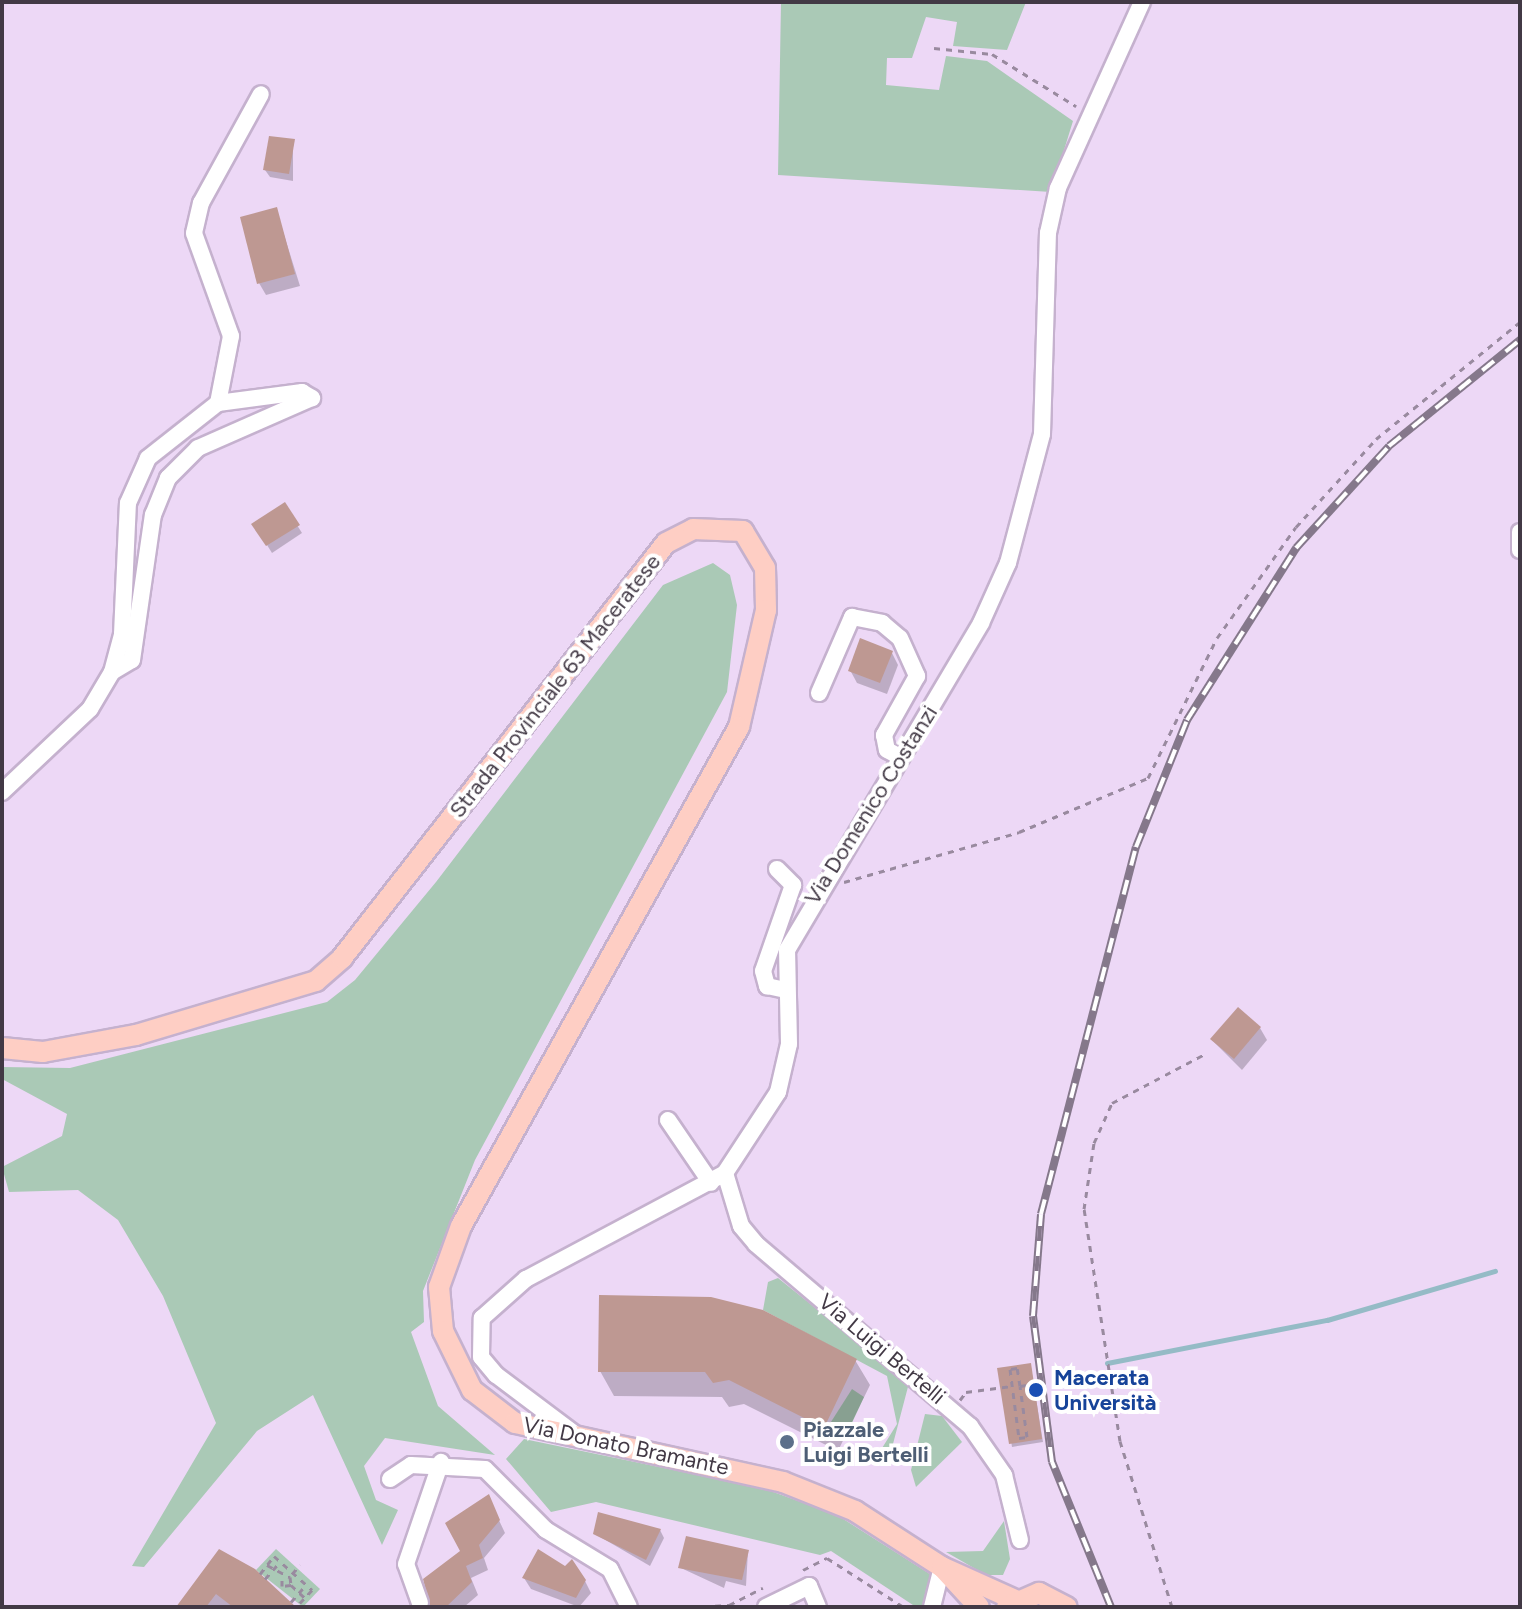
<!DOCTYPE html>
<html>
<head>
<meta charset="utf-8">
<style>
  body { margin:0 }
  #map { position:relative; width:1522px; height:1609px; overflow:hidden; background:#edd8f6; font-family:Figtree,sans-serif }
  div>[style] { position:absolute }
  .green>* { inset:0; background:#aac9b6 }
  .shadow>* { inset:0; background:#0003 }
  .stream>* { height:5px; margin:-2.5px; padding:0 2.5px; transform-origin:2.5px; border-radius:2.5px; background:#95bbc6 }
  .building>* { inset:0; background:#be9892 }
  .path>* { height:3px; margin-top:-1.5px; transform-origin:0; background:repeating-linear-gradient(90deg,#998a9f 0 6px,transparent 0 12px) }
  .roads { filter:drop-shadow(2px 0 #c5b1ce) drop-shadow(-2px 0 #c5b1ce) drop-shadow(0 2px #c5b1ce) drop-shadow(0 -2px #c5b1ce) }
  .minor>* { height:16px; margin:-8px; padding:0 8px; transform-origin:8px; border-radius:8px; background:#fff }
  .major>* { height:20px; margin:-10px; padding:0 10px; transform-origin:10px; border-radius:10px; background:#fecec4 }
  .rail>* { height:8px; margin-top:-4px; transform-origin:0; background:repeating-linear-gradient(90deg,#fff 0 15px,#85788b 0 30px); box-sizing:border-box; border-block:2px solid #85788b }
  .dots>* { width:22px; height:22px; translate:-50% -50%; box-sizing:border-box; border:4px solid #fff; border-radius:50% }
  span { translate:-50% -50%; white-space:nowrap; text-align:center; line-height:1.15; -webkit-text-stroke:8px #fff; paint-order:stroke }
  .street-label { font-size:22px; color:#423945 }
  .transit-label { font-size:22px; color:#164399; font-weight:700 }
  .left { translate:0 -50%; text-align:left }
  .service-label { font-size:22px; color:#4e5e75; font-weight:700 }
  .frame { position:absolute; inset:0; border:4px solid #423945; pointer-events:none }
</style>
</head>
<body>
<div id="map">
  <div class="green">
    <div style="clip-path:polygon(781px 2px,1026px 2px,1007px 50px,953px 46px,957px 22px,926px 17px,912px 58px,887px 58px,886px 85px,939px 90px,946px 56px,987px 61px,1073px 121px,1051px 192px,778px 175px)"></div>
    <div style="clip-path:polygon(713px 563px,730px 575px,737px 605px,727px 692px,475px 1160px,423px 1291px,424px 1322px,411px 1332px,438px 1406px,495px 1455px,385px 1438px,364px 1466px,376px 1500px,398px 1510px,382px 1545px,313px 1395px,257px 1431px,144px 1567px,132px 1566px,216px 1423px,163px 1296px,118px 1220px,78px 1190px,9px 1192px,2px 1167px,62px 1136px,67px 1114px,2px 1079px,2px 1067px,70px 1068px,327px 1002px,355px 980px,436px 882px,663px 585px)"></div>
    <div style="clip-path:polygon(778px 1278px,909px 1383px,888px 1463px,860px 1461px,874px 1461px,897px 1424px,887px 1376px,763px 1310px,768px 1282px)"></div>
    <div style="clip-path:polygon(852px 1389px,864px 1397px,851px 1425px,829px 1425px)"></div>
    <div style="clip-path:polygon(925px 1414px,942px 1416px,962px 1442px,916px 1487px,911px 1470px)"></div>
    <div style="clip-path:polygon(524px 1439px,765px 1489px,837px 1515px,933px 1576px,928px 1607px,916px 1607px,831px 1551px,820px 1555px,596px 1502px,551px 1512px,506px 1459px)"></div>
    <div style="clip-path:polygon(1004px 1521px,1010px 1559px,1003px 1575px,986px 1575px,946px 1552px,983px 1551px)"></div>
    <div style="clip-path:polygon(276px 1549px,320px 1589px,303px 1607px,256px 1570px)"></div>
  </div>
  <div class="shadow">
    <div style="clip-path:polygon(293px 141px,293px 181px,270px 177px,265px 170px)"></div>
    <div style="clip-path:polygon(276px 209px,300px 286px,266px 295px,259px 283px)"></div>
    <div style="clip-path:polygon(284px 504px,302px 533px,272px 553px,254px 524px)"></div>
    <div style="clip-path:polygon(892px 653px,898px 665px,887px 694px,857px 683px,850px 670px)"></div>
    <div style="clip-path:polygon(1260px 1028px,1267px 1040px,1242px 1070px,1212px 1040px)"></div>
    <div style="clip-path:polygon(855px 1360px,870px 1385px,838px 1451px,744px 1404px,729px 1407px,722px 1397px,614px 1396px,600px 1371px)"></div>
    <div style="clip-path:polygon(1031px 1368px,1043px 1442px,1012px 1447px,999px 1369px)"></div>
    <div style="clip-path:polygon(488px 1497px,505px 1533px,484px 1558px,488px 1570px,471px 1578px,478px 1595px,464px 1607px,434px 1607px)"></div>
    <div style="clip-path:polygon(599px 1515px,660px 1530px,664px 1538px,650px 1566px,597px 1535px)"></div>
    <div style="clip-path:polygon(220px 1551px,292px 1607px,179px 1607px)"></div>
    <div style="clip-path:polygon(748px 1551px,746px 1586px,726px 1581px,724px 1588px,681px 1568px)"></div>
    <div style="clip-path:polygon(524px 1578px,585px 1581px,591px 1593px,579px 1607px,531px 1589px)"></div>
  </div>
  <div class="stream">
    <div style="left:1107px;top:1363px;width:224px;rotate:-11.1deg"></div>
    <div style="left:1327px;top:1320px;width:175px;rotate:-16.3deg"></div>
  </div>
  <div class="building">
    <div style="clip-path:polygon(269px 136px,295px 139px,289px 174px,263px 170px)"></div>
    <div style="clip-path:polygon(277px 207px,295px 274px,257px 284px,240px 217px)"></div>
    <div style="clip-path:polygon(285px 502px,300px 525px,266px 546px,251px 524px)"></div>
    <div style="clip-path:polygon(860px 638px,893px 651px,880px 683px,848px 671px)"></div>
    <div style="clip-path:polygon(1238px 1007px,1261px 1027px,1234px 1059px,1210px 1039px)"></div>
    <div style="clip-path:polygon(599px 1295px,711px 1297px,763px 1310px,857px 1359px,824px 1428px,729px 1380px,713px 1383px,705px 1372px,598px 1372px)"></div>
    <div style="clip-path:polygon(1031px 1363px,1042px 1439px,1009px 1444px,997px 1368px)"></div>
    <div style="clip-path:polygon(489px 1494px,500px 1520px,479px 1545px,483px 1558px,466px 1566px,472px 1582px,446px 1607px,430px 1607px,423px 1579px,460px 1551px,445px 1523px)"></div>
    <div style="clip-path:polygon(598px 1512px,661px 1529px,646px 1560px,593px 1534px)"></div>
    <div style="clip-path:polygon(686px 1536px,749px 1550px,742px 1580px,678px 1568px)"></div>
    <div style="clip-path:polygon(219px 1549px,255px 1569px,296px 1607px,233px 1607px,216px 1594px,206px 1607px,176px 1607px)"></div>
    <div style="clip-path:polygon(538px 1549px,565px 1566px,572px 1559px,586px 1580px,576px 1598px,522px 1578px)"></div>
  </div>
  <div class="path">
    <div style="left:934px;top:48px;width:58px;rotate:5.9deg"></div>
    <div style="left:992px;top:54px;width:99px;rotate:31.8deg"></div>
    <div style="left:844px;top:882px;width:182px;rotate:-15.9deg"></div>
    <div style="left:1019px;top:832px;width:140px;rotate:-22.7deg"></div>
    <div style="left:1148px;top:778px;width:156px;rotate:-63.8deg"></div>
    <div style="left:1217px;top:638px;width:136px;rotate:-54.6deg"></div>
    <div style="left:1296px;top:527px;width:119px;rotate:-47.7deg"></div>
    <div style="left:1376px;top:439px;width:186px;rotate:-39.1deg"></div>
    <div style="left:1020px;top:1386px;width:18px;rotate:-99deg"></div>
    <div style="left:1017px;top:1368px;width:7px;rotate:172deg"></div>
    <div style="left:1010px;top:1369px;width:70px;rotate:82.6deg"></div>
    <div style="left:1019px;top:1438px;width:8px;rotate:-7deg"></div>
    <div style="left:1027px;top:1437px;width:51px;rotate:-97.8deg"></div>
    <div style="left:1020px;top:1386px;width:7px;rotate:-8deg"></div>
    <div style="left:960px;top:1400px;width:10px;rotate:-53deg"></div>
    <div style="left:966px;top:1392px;width:46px;rotate:-7.4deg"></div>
    <div style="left:267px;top:1565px;width:26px;rotate:28deg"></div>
    <div style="left:290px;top:1577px;width:8px;rotate:83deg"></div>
    <div style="left:291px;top:1585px;width:9px;rotate:174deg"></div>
    <div style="left:282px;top:1586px;width:8px;rotate:-90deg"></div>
    <div style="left:803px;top:1570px;width:27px;rotate:-27deg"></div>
    <div style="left:827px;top:1558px;width:91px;rotate:32.5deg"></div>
    <div style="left:260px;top:1574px;width:23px;rotate:-52deg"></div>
    <div style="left:274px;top:1556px;width:51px;rotate:41.8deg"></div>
    <div style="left:312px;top:1590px;width:23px;rotate:133deg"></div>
    <div style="left:292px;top:1574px;width:12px;rotate:-48deg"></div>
    <div style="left:265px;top:1579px;width:23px;rotate:-49deg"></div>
    <div style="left:291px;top:1585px;width:19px;rotate:43deg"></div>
    <div style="left:291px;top:1602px;width:23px;rotate:-49deg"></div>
    <div style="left:691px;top:1607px;width:38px;rotate:-3deg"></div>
    <div style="left:729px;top:1605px;width:38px;rotate:-27deg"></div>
    <div style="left:1172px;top:1607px;width:174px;rotate:-107.4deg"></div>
    <div style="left:1120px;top:1441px;width:235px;rotate:-98.8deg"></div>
    <div style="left:1084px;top:1209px;width:67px;rotate:-81.4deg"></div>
    <div style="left:1094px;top:1143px;width:44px;rotate:-65.8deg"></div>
    <div style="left:1112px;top:1103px;width:105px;rotate:-27.8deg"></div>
  </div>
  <div class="roads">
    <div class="minor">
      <div style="left:218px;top:403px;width:68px;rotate:-79deg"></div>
      <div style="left:231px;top:336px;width:109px;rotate:-109.8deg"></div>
      <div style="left:194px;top:233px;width:31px;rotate:-77deg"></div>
      <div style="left:201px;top:203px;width:124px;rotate:-61.2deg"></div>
      <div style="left:218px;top:403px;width:85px;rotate:-7.5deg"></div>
      <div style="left:302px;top:392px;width:12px;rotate:31deg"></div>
      <div style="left:1520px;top:532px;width:18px;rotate:90deg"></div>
      <div style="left:112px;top:672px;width:23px;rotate:-31deg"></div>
      <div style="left:132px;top:660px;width:147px;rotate:-81.8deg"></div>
      <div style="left:153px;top:515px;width:40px;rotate:-68deg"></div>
      <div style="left:168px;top:478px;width:42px;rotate:-45deg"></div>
      <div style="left:198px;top:448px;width:124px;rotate:-23.7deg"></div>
      <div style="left:819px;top:693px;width:83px;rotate:-66.5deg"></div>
      <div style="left:852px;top:617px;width:31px;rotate:11deg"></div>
      <div style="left:882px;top:623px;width:23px;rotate:40deg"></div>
      <div style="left:900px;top:638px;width:42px;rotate:65.9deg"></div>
      <div style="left:917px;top:676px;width:68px;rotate:119.2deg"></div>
      <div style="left:884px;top:735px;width:15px;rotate:79deg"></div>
      <div style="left:887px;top:750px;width:15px;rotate:28deg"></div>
      <div style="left:2px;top:792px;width:121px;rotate:-43.3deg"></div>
      <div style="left:90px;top:709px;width:43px;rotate:-59.3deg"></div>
      <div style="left:112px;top:672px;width:39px;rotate:-75deg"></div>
      <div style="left:122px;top:634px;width:131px;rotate:-87.4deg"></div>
      <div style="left:128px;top:503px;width:49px;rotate:-66deg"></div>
      <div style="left:148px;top:458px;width:89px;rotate:-38.2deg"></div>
      <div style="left:777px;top:869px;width:23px;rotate:45deg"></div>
      <div style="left:793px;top:885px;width:91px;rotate:109.2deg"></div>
      <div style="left:763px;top:971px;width:16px;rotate:75deg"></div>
      <div style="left:767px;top:986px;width:19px;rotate:12deg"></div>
      <div style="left:668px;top:1120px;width:76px;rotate:55.7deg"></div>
      <div style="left:725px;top:1173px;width:55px;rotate:73.2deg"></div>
      <div style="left:741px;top:1226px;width:23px;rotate:50deg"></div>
      <div style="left:756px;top:1244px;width:281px;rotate:40.4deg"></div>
      <div style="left:970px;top:1426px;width:60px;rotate:55.2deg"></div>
      <div style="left:1004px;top:1475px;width:67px;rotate:76.2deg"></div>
      <div style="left:580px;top:1438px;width:105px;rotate:-143.1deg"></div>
      <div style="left:496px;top:1375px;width:23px;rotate:-130deg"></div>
      <div style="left:481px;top:1357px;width:39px;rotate:-89deg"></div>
      <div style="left:482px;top:1318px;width:59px;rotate:-41.6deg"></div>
      <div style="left:526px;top:1279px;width:225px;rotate:-28deg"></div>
      <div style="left:725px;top:1173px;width:97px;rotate:-56.8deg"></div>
      <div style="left:778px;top:1092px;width:49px;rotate:-77.1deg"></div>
      <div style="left:789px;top:1044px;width:94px;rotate:-91.2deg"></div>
      <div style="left:787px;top:950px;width:380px;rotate:-59.3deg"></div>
      <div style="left:981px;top:623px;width:66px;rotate:-65.8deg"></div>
      <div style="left:1008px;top:563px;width:133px;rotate:-75.2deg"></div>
      <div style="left:1042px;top:434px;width:201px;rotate:-88.3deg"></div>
      <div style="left:1048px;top:233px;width:46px;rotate:-77.5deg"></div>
      <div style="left:1058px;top:188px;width:204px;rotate:-65.7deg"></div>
      <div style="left:390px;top:1479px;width:25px;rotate:-34deg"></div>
      <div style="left:411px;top:1465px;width:74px;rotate:3.1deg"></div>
      <div style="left:485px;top:1469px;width:86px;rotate:45deg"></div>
      <div style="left:546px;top:1530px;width:75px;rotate:31.4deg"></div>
      <div style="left:610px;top:1569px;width:42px;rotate:63.4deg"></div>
      <div style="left:420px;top:1603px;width:41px;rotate:-109.7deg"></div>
      <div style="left:406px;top:1564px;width:108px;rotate:-71.1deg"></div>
      <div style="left:766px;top:1607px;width:48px;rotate:-26deg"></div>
      <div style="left:809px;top:1586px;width:23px;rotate:67deg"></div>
      <div style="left:932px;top:1607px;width:41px;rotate:-76deg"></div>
    </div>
    <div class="major">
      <div style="left:2px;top:1048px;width:41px;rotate:5.6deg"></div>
      <div style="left:43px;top:1052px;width:95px;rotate:-10.4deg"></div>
      <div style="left:136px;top:1035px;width:188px;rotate:-16.7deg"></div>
      <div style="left:316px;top:981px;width:35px;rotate:-41deg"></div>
      <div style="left:342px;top:958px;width:526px;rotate:-52.02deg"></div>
      <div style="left:666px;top:543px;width:30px;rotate:-27deg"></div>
      <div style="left:693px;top:529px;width:50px;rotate:2.3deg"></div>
      <div style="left:743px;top:531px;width:43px;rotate:59.3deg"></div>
      <div style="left:765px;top:568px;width:42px;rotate:88.6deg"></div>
      <div style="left:766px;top:610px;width:120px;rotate:103deg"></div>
      <div style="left:739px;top:727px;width:571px;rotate:119.12deg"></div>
      <div style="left:461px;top:1226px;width:65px;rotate:109.8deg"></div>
      <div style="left:439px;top:1287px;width:44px;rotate:84.8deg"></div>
      <div style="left:443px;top:1331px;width:66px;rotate:63.8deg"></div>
      <div style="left:472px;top:1390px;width:54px;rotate:37.5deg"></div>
      <div style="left:515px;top:1423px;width:274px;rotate:12.4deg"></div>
      <div style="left:783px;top:1482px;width:78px;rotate:21.9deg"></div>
      <div style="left:855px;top:1511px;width:103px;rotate:32.8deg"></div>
      <div style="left:942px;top:1567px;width:80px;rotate:24.3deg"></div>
      <div style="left:942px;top:1567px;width:54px;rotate:47.2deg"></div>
      <div style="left:1007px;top:1607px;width:35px;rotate:-24deg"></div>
      <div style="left:1039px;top:1593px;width:31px;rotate:27deg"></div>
    </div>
  </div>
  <div class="rail">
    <div style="left:1111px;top:1607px;width:157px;rotate:-112.1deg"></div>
    <div style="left:1052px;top:1462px;width:147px;rotate:-97.4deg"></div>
    <div style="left:1033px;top:1316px;width:102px;rotate:-85.5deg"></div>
    <div style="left:1041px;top:1214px;width:379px;rotate:-75.5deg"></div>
    <div style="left:1136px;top:847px;width:137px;rotate:-68.1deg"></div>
    <div style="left:1187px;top:720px;width:204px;rotate:-57.6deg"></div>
    <div style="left:1296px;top:548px;width:138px;rotate:-47.6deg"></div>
    <div style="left:1389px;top:446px;width:169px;rotate:-39deg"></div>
  </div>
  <div class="dots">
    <div style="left:1036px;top:1390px;background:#1a4fb4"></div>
    <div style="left:787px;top:1442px;background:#5c6f8a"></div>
  </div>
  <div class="street-label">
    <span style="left:555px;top:686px;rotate:-52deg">Strada Provinciale 63 Maceratese</span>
    <span style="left:871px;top:805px;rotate:-58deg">Via Domenico Costanzi</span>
    <span style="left:882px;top:1349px;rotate:40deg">Via Luigi Bertelli</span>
    <span style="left:626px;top:1446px;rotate:12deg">Via Donato Bramante</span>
  </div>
  <div class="transit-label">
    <span class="left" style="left:1054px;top:1390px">Macerata<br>Università</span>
  </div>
  <div class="service-label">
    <span class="left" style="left:803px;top:1442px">Piazzale<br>Luigi Bertelli</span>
  </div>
  <div class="frame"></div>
</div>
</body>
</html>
